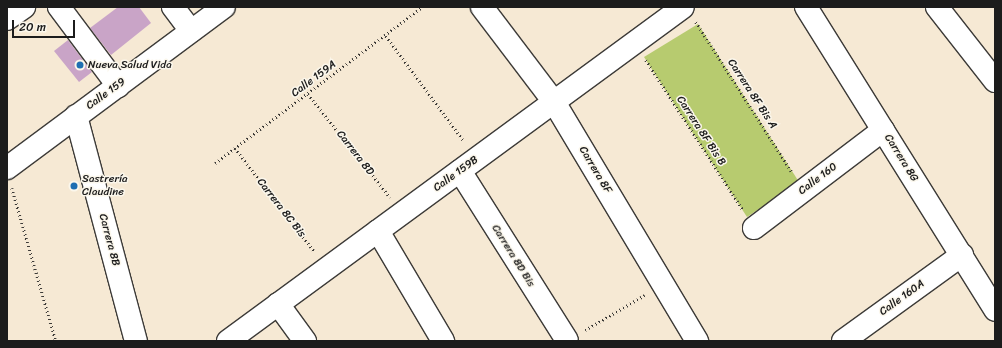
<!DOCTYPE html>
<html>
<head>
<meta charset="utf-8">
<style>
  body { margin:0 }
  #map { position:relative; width:1002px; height:348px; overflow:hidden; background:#f6e9d4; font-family:Sriracha,sans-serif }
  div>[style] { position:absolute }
  .green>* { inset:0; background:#b7cb6f }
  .building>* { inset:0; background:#c9a4c7 }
  .path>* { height:2.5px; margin-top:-1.25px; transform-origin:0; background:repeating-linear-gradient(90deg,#3d3b38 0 1px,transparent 0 4px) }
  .roads { filter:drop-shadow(1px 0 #3d3b38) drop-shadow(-1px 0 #3d3b38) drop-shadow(0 1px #3d3b38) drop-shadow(0 -1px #3d3b38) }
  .minor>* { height:22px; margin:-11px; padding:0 11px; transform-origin:11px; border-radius:11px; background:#fff }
  .dots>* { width:11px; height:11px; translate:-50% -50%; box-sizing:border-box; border:2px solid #fbf7ec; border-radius:50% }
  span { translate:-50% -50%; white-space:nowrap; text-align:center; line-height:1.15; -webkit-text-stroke:3px #fbf7ec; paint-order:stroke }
  .poi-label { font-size:11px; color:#1c1c1c }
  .left { translate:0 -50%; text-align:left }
  .street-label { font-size:11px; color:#1c1c1c }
  .frame { position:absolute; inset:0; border:8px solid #1c1c1c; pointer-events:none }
  .scale { position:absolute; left:12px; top:20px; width:63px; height:18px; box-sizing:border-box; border:2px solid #1c1c1c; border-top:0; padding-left:5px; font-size:12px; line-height:14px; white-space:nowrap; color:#1c1c1c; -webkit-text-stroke:3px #fbf7ec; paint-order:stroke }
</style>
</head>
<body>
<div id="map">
  <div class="green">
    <div style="clip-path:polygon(698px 24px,799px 182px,747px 217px,644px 57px)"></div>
  </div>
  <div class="building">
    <div style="clip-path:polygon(118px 7px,139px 7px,151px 23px,111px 55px,90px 28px)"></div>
    <div style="clip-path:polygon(68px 40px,92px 72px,79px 82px,54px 51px)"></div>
  </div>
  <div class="path">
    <div style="left:696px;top:22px;width:178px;rotate:57.4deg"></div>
    <div style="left:386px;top:36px;width:131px;rotate:53.4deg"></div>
    <div style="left:646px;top:60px;width:179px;rotate:57.1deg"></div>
    <div style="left:308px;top:94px;width:132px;rotate:51.5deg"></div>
    <div style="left:235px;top:148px;width:130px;rotate:52.5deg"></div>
    <div style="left:215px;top:163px;width:259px;rotate:-37deg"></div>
    <div style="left:12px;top:188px;width:159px;rotate:74deg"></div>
    <div style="left:585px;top:330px;width:69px;rotate:-30.3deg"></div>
  </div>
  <div class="roads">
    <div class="minor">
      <div style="left:59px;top:7px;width:99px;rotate:53.2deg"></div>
      <div style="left:173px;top:7px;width:30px;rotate:53deg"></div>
      <div style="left:482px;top:7px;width:119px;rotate:52.8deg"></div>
      <div style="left:554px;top:102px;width:279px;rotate:59.1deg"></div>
      <div style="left:806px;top:7px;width:357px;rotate:58deg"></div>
      <div style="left:937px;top:7px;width:94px;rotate:51.9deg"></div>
      <div style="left:7px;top:19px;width:21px;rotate:-35deg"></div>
      <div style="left:76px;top:116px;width:233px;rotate:75.1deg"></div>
      <div style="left:7px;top:168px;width:270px;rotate:-36.6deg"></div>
      <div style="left:460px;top:171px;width:200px;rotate:57.7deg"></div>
      <div style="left:754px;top:228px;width:162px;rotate:-37.2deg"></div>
      <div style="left:378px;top:231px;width:128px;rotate:59.4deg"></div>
      <div style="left:278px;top:304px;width:46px;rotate:53.9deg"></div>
      <div style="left:228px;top:341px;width:564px;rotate:-36.28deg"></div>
      <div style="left:843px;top:341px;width:147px;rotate:-35.9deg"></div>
    </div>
  </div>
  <div class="dots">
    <div style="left:80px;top:65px;background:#1f6fb2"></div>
    <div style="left:74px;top:186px;background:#1f6fb2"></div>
  </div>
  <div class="poi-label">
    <span class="left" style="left:88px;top:65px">Nueva Salud Vida</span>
    <span class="left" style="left:82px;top:186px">Sastrería<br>Claudine</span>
  </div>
  <div class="street-label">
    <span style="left:314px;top:79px;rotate:-37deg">Calle 159A</span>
    <span style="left:106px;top:94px;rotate:-36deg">Calle 159</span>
    <span style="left:752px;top:94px;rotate:57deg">Carrera 8F Bis A</span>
    <span style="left:701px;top:131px;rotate:57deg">Carrera 8F Bis B</span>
    <span style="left:355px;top:153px;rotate:52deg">Carrera 8D</span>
    <span style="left:901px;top:158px;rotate:58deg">Carrera 8G</span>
    <span style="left:595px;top:170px;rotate:59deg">Carrera 8F</span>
    <span style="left:456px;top:174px;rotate:-36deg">Calle 159B</span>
    <span style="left:818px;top:179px;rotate:-37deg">Calle 160</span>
    <span style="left:281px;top:208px;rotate:52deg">Carrera 8C Bis</span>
    <span style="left:109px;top:240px;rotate:75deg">Carrera 8B</span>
    <span style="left:513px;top:256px;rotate:58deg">Carrera 8D Bis</span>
    <span style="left:902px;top:298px;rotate:-36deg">Calle 160A</span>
  </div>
  <div class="frame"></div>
  <div class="scale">20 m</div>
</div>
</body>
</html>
